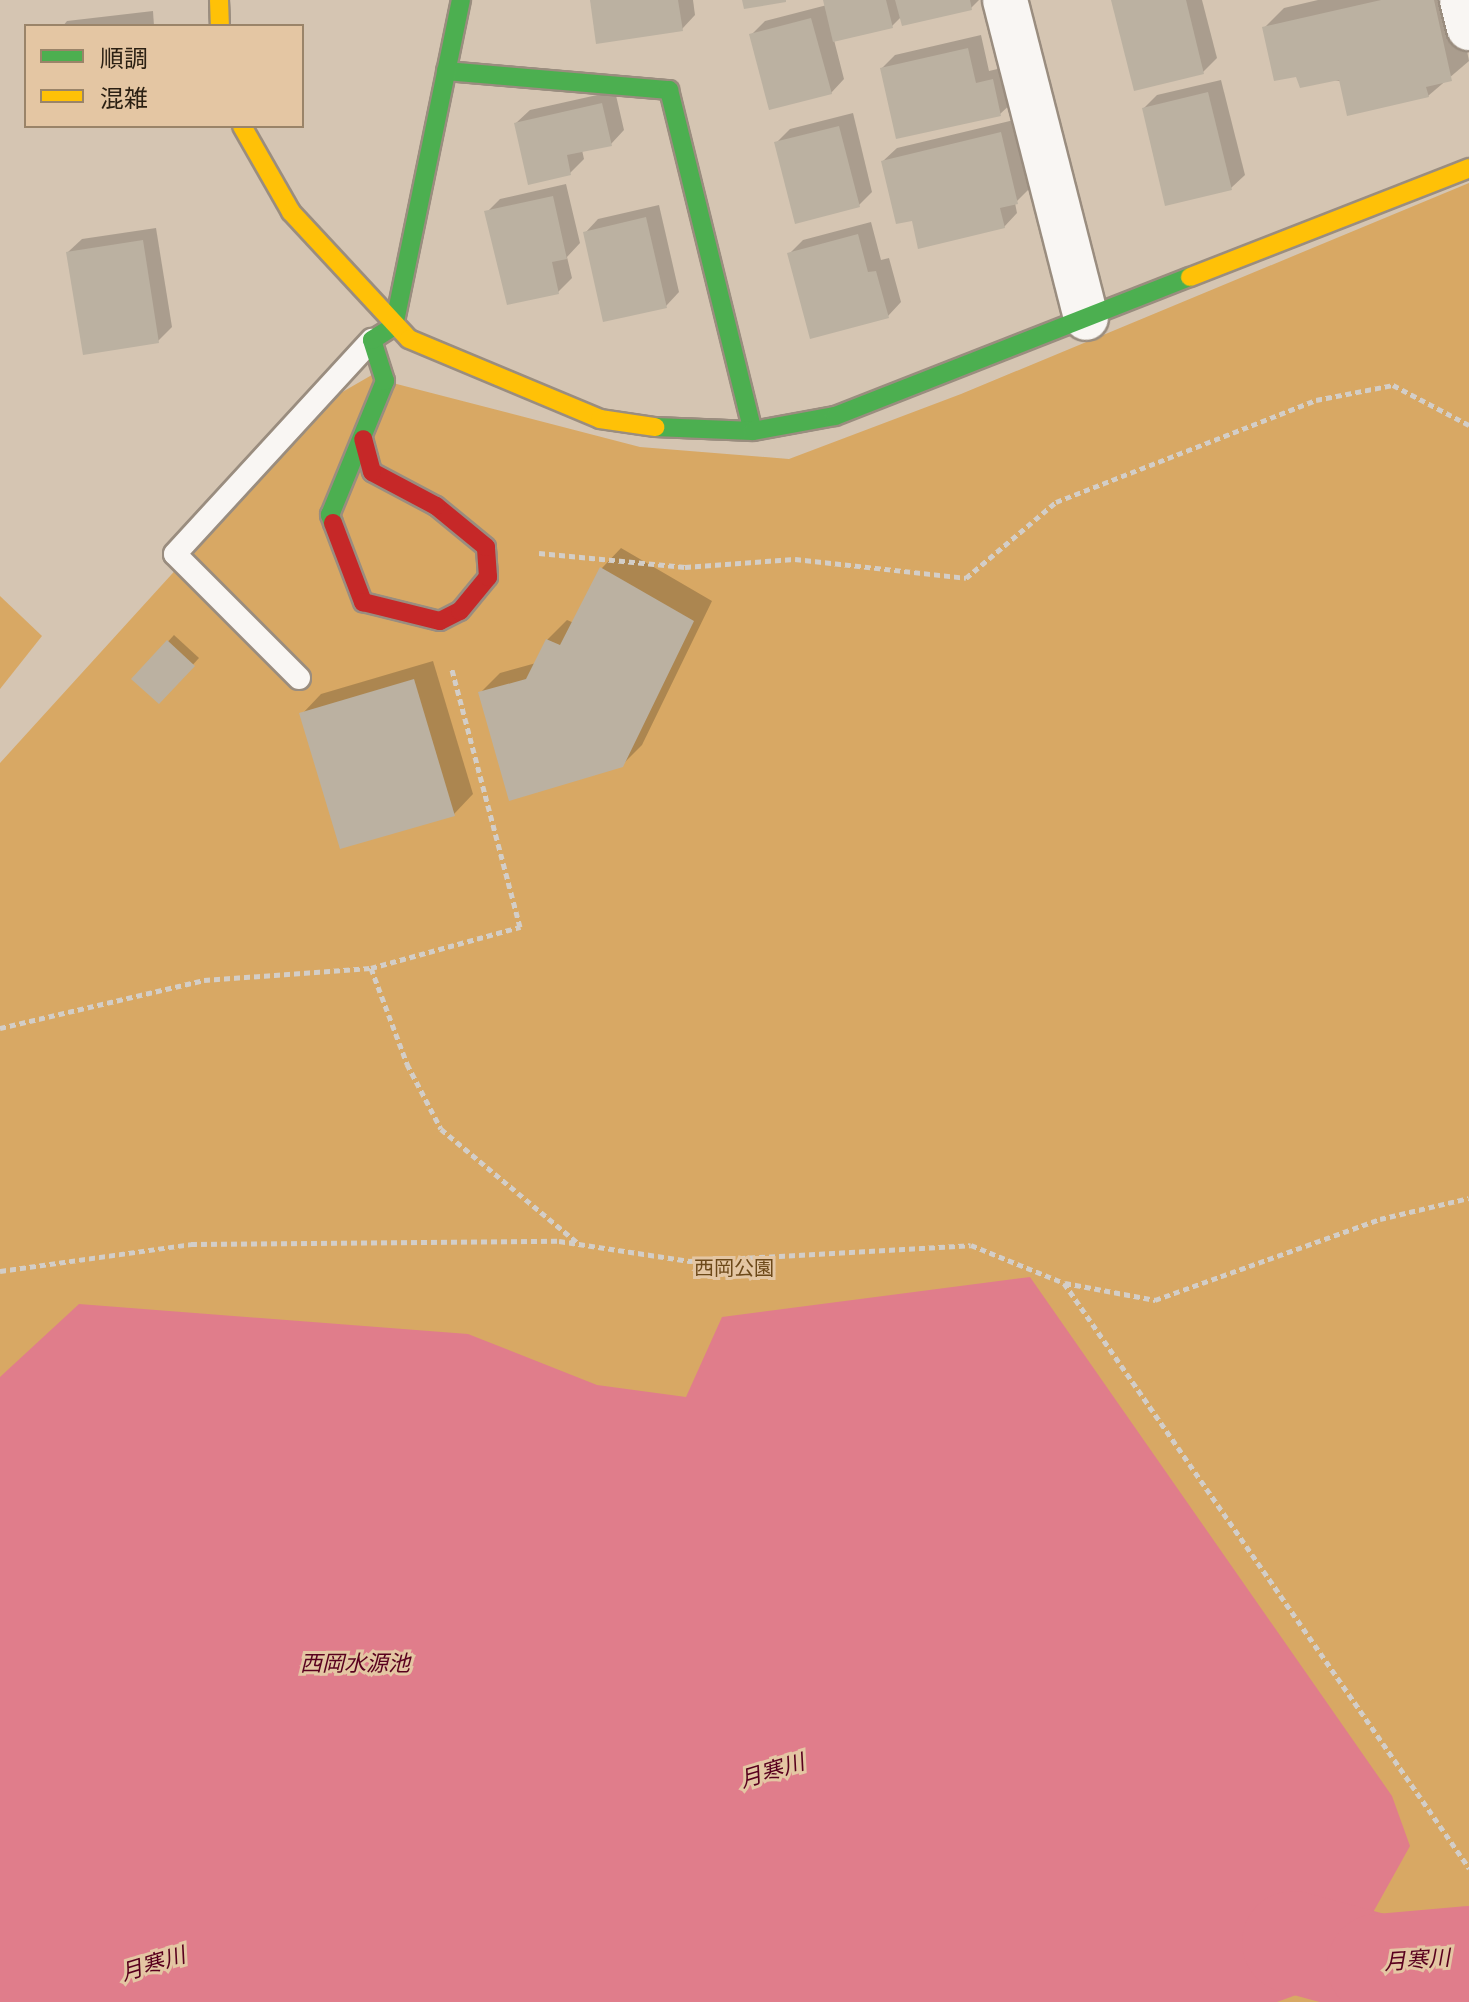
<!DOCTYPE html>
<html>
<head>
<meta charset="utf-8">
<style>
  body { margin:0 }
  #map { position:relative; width:1469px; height:2002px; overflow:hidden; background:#d5c5b2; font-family:"Public Sans","Noto Sans JP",sans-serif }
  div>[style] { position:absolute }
  .green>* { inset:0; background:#d8a864 }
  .water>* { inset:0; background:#e07d8b }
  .shadow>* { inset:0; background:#0003 }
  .river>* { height:102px; margin:-51px; padding:0 51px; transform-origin:51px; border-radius:51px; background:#e07d8b }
  .building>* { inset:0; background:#bbb1a1 }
  .path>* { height:5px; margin-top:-2.5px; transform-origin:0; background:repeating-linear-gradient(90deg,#d3cec8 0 6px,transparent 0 10px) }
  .roads { filter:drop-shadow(2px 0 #9a8d7f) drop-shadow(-2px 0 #9a8d7f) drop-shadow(0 2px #9a8d7f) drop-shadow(0 -2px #9a8d7f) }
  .lane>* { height:22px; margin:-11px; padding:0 11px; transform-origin:11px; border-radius:11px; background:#f9f6f3 }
  .street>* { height:44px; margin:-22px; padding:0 22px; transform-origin:22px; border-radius:22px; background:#f9f6f3 }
  .fast>* { height:18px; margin:-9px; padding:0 9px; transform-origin:9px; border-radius:9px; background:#4caf50 }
  .slow>* { height:18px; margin:-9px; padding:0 9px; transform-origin:9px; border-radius:9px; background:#ffc107 }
  .jam>* { height:18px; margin:-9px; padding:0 9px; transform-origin:9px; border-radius:9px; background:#c62828 }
  span { translate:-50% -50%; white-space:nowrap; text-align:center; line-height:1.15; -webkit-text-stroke:6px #e4c6a3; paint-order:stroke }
  .park-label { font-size:20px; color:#6d4919 }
  .water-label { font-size:22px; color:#59001e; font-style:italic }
  .legend { position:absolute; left:24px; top:24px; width:280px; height:104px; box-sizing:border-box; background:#e4c6a3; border:2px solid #9a8469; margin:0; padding:10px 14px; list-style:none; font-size:24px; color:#2b2013 }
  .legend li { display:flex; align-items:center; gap:16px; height:40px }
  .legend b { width:40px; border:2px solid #9a8469 }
</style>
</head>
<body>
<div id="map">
  <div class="green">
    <div style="clip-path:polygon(1469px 183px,1469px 2002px,0 2002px,0 763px,332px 398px,377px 372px,385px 381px,640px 447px,789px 459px,961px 394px)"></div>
    <div style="clip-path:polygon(0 596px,42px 636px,0 689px)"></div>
  </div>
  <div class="water">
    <div style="clip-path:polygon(1030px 1277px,1392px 1796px,1410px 1846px,1366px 1925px,1378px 1965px,1277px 2002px,0 2002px,0 1377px,79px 1304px,468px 1334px,597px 1385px,686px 1397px,722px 1317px)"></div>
  </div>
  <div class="shadow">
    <div style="clip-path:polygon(592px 0,693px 0,695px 15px,682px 29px)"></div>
    <div style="clip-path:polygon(826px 0,979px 0,971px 8px,901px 17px,892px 26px,834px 40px,844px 79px,831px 93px,752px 34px,765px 21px,827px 5px)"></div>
    <div style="clip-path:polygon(1113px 0,1202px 0,1217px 58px,1203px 72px)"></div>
    <div style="clip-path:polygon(1318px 0,1457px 0,1469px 61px,1428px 96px,1298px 74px,1264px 28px,1284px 8px)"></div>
    <div style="clip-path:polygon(153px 11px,154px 26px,63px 26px,67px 21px)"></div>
    <div style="clip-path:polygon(981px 35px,989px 71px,1006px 67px,1014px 101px,1000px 114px,882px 68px,895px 55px)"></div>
    <div style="clip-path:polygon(1221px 80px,1245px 175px,1231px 188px,1144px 108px,1157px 95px)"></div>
    <div style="clip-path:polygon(615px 91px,624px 130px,611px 144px,582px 150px,584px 159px,570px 173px,516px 123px,530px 110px)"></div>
    <div style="clip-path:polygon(853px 113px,872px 192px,859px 205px,776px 143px,790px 129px)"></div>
    <div style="clip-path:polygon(1014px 120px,1030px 188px,1015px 203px,1017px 213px,1004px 227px,913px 219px,883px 161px,897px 148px)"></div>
    <div style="clip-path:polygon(566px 184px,580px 243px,567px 257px,572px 278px,558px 292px,487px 212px,500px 199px)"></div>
    <div style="clip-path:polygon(659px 205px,679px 292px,666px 306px,585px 233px,598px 219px)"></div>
    <div style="clip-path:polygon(871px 222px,881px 260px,889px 258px,901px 302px,888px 316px,789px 254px,803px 240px)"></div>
    <div style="clip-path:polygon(156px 228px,172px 327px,158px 341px,68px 252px,82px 239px)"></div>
    <div style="clip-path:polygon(621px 548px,712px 601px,642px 745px,622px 765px,480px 693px,500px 673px,536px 663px,547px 640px,567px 620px,574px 623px,602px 568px)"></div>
    <div style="clip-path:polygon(174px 635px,199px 658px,159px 702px,134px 679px)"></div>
    <div style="clip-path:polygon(433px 661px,473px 794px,454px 814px,302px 714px,321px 694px)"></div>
  </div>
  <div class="river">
    <div style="left:1293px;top:1942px;width:88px;rotate:15.1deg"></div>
    <div style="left:1378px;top:1965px;width:91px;rotate:-5deg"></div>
  </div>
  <div class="building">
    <div style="clip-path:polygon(590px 0,678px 0,683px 31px,596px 44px)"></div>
    <div style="clip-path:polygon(742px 0,786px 0,786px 2px,744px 9px)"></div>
    <div style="clip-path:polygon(823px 0,886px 0,893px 28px,833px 42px)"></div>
    <div style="clip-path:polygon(895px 0,970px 0,972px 10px,902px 26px)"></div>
    <div style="clip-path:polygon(1111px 0,1186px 0,1204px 74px,1134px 91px)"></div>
    <div style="clip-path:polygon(1381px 0,1434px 0,1452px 81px,1426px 87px,1429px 97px,1347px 116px,1339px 80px,1300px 88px,1296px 77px,1274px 81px,1262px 27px)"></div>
    <div style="clip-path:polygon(811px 18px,832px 94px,769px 110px,749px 34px)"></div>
    <div style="clip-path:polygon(968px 48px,976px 83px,993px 79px,1001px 116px,896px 139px,880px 68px)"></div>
    <div style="clip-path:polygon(1208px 92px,1232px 190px,1165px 206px,1142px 108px)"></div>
    <div style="clip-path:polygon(602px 103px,612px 146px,567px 155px,571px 175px,528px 185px,514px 123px)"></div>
    <div style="clip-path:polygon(839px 126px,860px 207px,795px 224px,774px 142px)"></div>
    <div style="clip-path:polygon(1001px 132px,1018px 204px,1000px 208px,1005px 228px,918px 249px,912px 221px,896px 224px,881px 161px)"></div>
    <div style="clip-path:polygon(553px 196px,567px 259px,552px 262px,559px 294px,507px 305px,484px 211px)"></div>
    <div style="clip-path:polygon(646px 217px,667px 308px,603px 322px,583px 232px)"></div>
    <div style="clip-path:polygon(858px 234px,868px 272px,876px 271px,889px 318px,810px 339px,787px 253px)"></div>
    <div style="clip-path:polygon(143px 240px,159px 343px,83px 355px,66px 252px)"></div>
    <div style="clip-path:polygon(600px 567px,694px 621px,623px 767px,509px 801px,478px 692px,526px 679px,546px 639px,560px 645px)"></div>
    <div style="clip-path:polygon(167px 640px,195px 666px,159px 704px,131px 679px)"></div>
    <div style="clip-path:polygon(414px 679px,455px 816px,340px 849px,299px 713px)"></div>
  </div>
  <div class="path">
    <div style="left:539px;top:553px;width:147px;rotate:5.5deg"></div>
    <div style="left:685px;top:567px;width:110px;rotate:-4.2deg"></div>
    <div style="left:795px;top:559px;width:172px;rotate:6.3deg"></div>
    <div style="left:966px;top:578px;width:118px;rotate:-40.2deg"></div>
    <div style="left:1056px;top:502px;width:279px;rotate:-21.4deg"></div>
    <div style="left:1316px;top:400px;width:78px;rotate:-11deg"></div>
    <div style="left:1393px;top:385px;width:86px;rotate:27.8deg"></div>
    <div style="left:371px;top:968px;width:103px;rotate:69.4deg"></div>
    <div style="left:407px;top:1064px;width:73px;rotate:62.4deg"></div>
    <div style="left:441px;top:1129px;width:180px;rotate:39.8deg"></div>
    <div style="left:0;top:1028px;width:210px;rotate:-13.2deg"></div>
    <div style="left:204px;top:980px;width:167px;rotate:-4.1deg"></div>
    <div style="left:371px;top:968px;width:155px;rotate:-15.4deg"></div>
    <div style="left:520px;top:927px;width:267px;rotate:-104.8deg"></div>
    <div style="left:0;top:1271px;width:193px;rotate:-8deg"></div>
    <div style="left:191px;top:1244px;width:368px;rotate:-0.5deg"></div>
    <div style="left:559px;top:1241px;width:132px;rotate:8.7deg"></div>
    <div style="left:689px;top:1261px;width:282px;rotate:-3.2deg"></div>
    <div style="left:971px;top:1245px;width:100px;rotate:22.2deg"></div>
    <div style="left:1064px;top:1283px;width:712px;rotate:55.3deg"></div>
    <div style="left:1065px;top:1283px;width:92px;rotate:10.7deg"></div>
    <div style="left:1155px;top:1300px;width:239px;rotate:-19.8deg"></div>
    <div style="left:1380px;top:1219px;width:91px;rotate:-13.3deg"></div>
  </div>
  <div class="roads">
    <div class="lane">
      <div style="left:299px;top:678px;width:175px;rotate:-135deg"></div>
      <div style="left:175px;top:554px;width:291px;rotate:-47.4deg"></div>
    </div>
    <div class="street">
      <div style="left:1005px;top:0;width:328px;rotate:75.7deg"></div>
      <div style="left:1462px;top:0;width:29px;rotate:76deg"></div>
    </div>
    <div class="fast">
      <div style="left:446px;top:71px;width:224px;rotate:4.9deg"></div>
      <div style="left:669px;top:90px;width:351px;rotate:76.2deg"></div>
      <div style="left:655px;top:427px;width:98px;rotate:2.3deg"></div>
      <div style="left:753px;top:431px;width:83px;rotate:-10.4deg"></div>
      <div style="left:835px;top:416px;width:381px;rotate:-21.4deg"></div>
      <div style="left:333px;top:523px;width:9px;rotate:-111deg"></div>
      <div style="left:330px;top:515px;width:145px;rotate:-67.7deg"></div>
      <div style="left:385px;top:381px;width:43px;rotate:-107.6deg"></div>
      <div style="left:372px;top:340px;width:26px;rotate:-32deg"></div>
      <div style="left:394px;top:326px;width:333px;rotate:-78.4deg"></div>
    </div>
    <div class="slow">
      <div style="left:219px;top:0;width:26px;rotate:88deg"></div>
      <div style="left:242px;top:126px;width:99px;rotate:60.3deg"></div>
      <div style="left:291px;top:212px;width:173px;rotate:47.1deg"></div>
      <div style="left:409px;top:339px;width:207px;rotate:22.7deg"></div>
      <div style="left:600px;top:419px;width:56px;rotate:8.3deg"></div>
      <div style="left:1190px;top:277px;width:300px;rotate:-21.3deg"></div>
    </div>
    <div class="jam">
      <div style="left:333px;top:523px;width:85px;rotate:69.2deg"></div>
      <div style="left:363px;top:602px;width:79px;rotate:13.9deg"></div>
      <div style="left:440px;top:621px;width:22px;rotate:-27deg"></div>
      <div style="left:460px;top:611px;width:44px;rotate:-50.5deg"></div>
      <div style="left:488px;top:577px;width:30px;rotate:-94deg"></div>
      <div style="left:486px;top:547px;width:65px;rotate:-140.6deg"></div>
      <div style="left:436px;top:506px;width:72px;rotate:-152deg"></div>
      <div style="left:372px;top:472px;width:34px;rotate:-105deg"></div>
    </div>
  </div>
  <div class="park-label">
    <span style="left:734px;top:1268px">西岡公園</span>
  </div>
  <div class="water-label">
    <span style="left:355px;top:1664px">西岡水源池</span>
    <span style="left:772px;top:1771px;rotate:-17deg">月寒川</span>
    <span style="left:1417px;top:1960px;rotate:-4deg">月寒川</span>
    <span style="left:153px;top:1964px;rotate:-17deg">月寒川</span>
  </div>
  <ul class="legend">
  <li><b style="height:10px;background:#4caf50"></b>順調</li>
  <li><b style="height:10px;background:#ffc107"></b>混雑</li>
  </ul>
</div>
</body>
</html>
